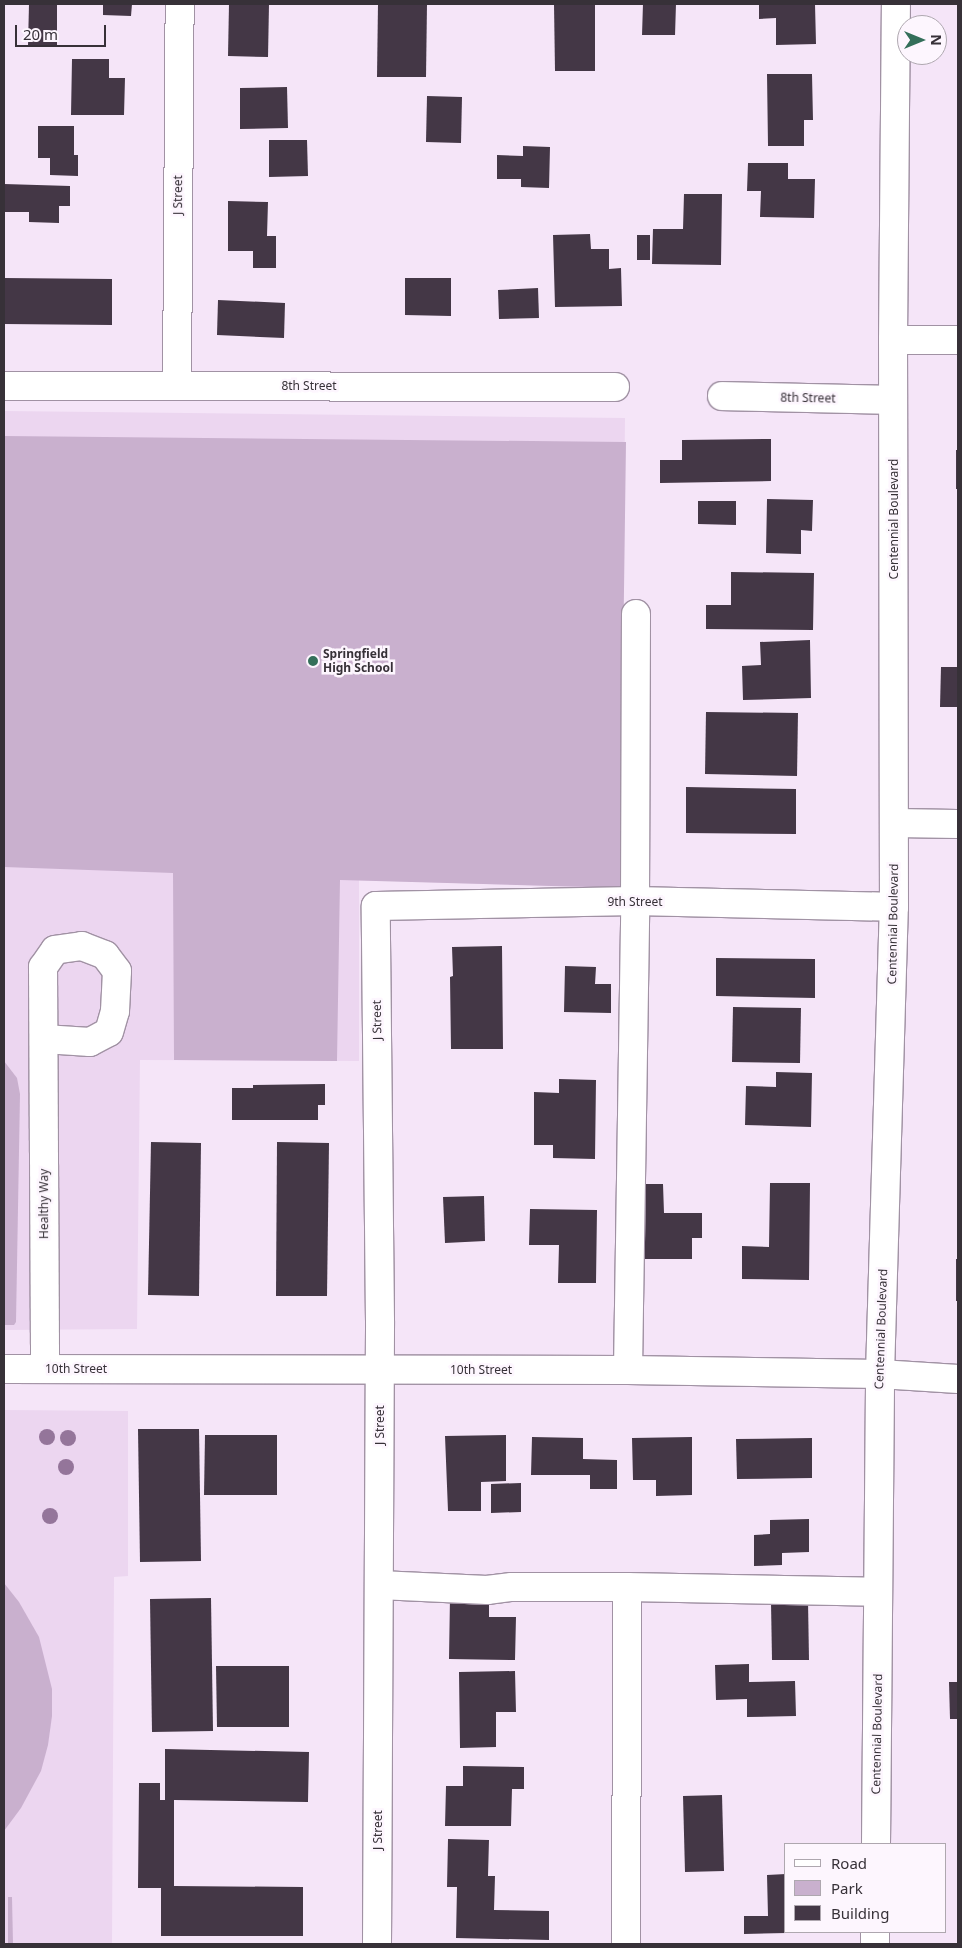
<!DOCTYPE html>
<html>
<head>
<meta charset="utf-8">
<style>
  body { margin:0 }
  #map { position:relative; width:962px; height:1948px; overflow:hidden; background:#f5e5f8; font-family:"Noto Sans",sans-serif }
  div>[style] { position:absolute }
  .built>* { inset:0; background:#ecd6f0 }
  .green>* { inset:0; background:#c9b0ce }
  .building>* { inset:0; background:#443746 }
  .roads { filter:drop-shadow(1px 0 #a192a4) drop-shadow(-1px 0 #a192a4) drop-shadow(0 1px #a192a4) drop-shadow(0 -1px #a192a4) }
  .minor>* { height:28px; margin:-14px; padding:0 14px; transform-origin:14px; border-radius:14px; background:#fff }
  .major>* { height:28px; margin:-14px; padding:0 14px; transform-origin:14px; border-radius:14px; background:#fff }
  .trees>* { width:16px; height:16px; margin:-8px; border-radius:50%; background:#94759a }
  .dots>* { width:14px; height:14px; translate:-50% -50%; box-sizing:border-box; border:2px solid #fdf6fe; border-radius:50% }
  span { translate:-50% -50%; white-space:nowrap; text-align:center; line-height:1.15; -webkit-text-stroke:5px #fdf6fe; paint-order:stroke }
  .street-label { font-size:12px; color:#373138 }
  .poi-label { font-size:12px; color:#373138; font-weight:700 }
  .left { translate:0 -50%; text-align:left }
  .frame { position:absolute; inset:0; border:5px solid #373138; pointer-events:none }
  .legend { position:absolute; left:784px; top:1843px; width:162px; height:90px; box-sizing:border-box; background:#fdf6fe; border:1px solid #aea7af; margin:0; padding:6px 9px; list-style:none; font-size:15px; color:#373138 }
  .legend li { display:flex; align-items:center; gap:10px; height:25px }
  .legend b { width:25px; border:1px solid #aea7af }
  .north { position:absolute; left:897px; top:15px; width:50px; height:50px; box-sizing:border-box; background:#fdf6fe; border:1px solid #aea7af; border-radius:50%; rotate:90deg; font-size:14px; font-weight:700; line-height:20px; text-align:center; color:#373138 }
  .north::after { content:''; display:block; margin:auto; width:18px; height:22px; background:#346f5a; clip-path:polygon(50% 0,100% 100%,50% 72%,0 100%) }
  .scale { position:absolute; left:15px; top:25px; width:91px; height:22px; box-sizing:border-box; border:2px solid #373138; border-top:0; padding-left:6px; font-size:15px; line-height:18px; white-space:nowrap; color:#373138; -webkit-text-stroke:4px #fdf6fe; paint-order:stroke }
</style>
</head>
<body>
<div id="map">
  <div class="built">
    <div style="clip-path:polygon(4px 411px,625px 418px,620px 888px,359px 880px,359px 1061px,140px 1060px,137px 1329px,4px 1330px)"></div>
    <div style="clip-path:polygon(4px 1410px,128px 1411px,128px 1576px,114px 1577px,112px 1944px,4px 1944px)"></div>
  </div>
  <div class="green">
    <div style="clip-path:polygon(4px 436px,626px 442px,620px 888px,340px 880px,337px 1061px,174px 1060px,173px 873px,4px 867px)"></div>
    <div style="clip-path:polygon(4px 1061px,17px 1078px,20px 1094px,16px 1322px,14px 1325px,4px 1325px)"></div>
    <div style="clip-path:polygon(4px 1583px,19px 1602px,39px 1637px,52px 1689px,52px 1716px,48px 1745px,41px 1771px,21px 1808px,4px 1831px)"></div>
    <div style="clip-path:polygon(8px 1897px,12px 1897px,13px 1944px,8px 1944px)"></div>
  </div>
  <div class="building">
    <div style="clip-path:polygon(29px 4px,57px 4px,57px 47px,28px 46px)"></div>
    <div style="clip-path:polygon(103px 4px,132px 4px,131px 16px,103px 15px)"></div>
    <div style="clip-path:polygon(229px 4px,269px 4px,268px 57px,228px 56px)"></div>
    <div style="clip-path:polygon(378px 4px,427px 4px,426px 77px,377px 77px)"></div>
    <div style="clip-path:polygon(554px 4px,595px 4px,595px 71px,555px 71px)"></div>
    <div style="clip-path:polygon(643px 4px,676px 4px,675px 35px,642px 35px)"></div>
    <div style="clip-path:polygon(759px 4px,815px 4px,816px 44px,776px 45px,776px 18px,759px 19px)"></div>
    <div style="clip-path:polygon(72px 59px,109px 59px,109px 78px,125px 78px,124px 115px,71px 115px)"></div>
    <div style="clip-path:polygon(767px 74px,812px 74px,813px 120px,804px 120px,804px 146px,768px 146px)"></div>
    <div style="clip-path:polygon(287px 87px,288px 128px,240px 129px,240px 88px)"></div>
    <div style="clip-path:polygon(427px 96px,462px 97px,461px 143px,426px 142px)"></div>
    <div style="clip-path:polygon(38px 126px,74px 126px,74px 155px,78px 155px,78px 176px,50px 175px,50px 158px,38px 158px)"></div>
    <div style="clip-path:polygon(269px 140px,307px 140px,308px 176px,269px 177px)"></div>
    <div style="clip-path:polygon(523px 146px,550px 147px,549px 188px,521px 187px,521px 179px,497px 179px,497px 155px,523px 156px)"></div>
    <div style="clip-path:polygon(748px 163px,788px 163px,788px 179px,815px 179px,814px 218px,760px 217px,761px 191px,747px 191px)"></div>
    <div style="clip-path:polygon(4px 184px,70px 186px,70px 206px,59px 206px,59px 223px,29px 222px,29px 212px,4px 212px)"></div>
    <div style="clip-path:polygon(684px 194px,722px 194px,721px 265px,652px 264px,653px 229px,683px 229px)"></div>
    <div style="clip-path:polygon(228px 201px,268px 202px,267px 236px,276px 236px,276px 268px,253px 268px,253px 251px,228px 251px)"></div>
    <div style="clip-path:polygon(590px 234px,591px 249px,609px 249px,609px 269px,621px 268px,622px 306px,555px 307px,553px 235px)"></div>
    <div style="clip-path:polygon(637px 235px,650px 235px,650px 260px,637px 260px)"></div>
    <div style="clip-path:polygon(4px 278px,112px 279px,112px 325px,4px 324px)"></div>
    <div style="clip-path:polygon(405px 278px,451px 278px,451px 316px,405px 315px)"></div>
    <div style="clip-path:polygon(538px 288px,539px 318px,499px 319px,498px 290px)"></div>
    <div style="clip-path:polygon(218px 300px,285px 303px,284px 338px,217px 335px)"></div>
    <div style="clip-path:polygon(771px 439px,771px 481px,660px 483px,660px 460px,682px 460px,682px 440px)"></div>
    <div style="clip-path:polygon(956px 450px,958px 450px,958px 489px,956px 489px)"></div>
    <div style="clip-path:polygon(767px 499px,813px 500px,812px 531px,801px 530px,801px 554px,766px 553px)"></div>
    <div style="clip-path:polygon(698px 501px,736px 501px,736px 525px,698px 524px)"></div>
    <div style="clip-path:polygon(731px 572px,814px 573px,813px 630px,706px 629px,706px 605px,731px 605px)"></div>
    <div style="clip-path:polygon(810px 640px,811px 698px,743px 700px,742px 666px,761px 665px,760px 642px)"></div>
    <div style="clip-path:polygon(941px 667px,958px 667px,958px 707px,940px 707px)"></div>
    <div style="clip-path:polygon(706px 712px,798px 713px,797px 776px,705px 774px)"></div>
    <div style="clip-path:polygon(686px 787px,796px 789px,796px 834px,686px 833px)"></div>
    <div style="clip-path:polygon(502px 946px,503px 1049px,451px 1049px,450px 977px,453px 976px,452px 947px)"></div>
    <div style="clip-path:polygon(716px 958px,815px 959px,815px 998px,716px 996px)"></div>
    <div style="clip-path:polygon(565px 966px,596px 967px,595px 984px,611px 984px,611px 1013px,564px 1012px)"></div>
    <div style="clip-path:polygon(733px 1007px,801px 1008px,800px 1063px,732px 1062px)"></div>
    <div style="clip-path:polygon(776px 1072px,812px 1073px,811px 1127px,745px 1125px,746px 1086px,776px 1087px)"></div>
    <div style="clip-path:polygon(559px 1079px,596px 1080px,595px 1159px,553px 1158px,553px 1145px,534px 1145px,534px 1092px,559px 1093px)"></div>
    <div style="clip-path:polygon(325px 1084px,325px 1105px,318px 1105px,318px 1120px,232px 1120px,232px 1088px,253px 1088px,253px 1085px)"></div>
    <div style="clip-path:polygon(151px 1142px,201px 1143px,199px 1296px,148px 1295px)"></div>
    <div style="clip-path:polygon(277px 1142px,329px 1143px,327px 1296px,276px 1296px)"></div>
    <div style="clip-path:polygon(770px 1183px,810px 1183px,809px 1280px,742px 1279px,742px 1246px,769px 1247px)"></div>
    <div style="clip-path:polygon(642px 1184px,663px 1184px,664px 1213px,702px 1213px,702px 1238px,692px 1238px,692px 1259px,643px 1259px)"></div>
    <div style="clip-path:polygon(484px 1196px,485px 1241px,445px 1243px,443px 1197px)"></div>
    <div style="clip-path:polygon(530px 1209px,597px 1210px,596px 1283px,558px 1283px,559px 1245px,529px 1245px)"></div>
    <div style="clip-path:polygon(956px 1259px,958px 1259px,958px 1301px,956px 1301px)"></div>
    <div style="clip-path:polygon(138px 1429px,199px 1429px,201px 1561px,140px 1562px)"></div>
    <div style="clip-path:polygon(205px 1435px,277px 1435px,277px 1495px,204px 1495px)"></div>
    <div style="clip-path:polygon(506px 1435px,506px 1481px,481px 1482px,481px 1511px,448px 1511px,445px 1436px)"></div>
    <div style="clip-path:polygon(532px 1437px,583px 1438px,583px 1459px,617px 1460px,617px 1489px,590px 1489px,590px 1475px,531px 1475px)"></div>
    <div style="clip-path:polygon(692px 1437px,692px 1495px,656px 1496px,656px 1480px,633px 1480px,632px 1438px)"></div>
    <div style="clip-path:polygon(812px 1438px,812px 1478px,737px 1479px,736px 1439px)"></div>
    <div style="clip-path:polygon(521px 1483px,521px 1512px,491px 1513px,491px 1484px)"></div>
    <div style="clip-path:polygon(809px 1519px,809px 1552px,782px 1553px,782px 1565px,754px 1566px,754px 1535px,770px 1534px,770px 1520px)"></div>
    <div style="clip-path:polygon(450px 1597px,489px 1597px,489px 1617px,516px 1617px,515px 1660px,449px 1659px)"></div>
    <div style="clip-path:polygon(211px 1598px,213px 1731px,152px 1732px,150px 1599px)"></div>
    <div style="clip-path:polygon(808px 1601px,809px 1660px,772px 1660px,771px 1602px)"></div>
    <div style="clip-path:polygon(749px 1664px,749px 1682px,795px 1681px,796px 1716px,747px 1717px,747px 1699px,716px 1700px,715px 1665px)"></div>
    <div style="clip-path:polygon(216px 1666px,289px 1666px,289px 1727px,217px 1727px)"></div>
    <div style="clip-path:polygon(515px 1671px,516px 1712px,496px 1712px,496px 1747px,460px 1748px,459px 1672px)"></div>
    <div style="clip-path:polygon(949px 1682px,958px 1682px,958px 1719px,950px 1719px)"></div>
    <div style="clip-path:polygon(165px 1749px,309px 1752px,308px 1802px,174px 1800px,174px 1886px,303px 1887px,303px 1936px,161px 1936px,161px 1888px,138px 1888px,139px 1783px,160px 1783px,160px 1800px,165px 1800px)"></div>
    <div style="clip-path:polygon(463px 1766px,524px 1767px,524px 1789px,512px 1789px,511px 1826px,445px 1826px,446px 1786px,463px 1786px)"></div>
    <div style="clip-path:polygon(722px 1795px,724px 1871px,685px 1872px,683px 1796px)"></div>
    <div style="clip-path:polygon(448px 1839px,489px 1840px,488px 1876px,495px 1876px,494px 1910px,549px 1911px,549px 1940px,456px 1938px,457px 1887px,447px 1887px)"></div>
    <div style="clip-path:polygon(786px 1874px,786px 1933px,744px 1934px,744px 1916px,768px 1916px,767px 1875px)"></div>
  </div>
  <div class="roads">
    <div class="minor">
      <div style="left:893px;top:340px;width:65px"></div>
      <div style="left:4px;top:386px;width:611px;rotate:0.09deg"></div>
      <div style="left:177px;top:386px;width:382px;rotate:-89.6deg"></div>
      <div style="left:722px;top:396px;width:171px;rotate:1.3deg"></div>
      <div style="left:895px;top:823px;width:63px;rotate:0.9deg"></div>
      <div style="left:44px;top:1039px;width:46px;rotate:3.7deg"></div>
      <div style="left:90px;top:1042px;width:21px;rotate:-28deg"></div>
      <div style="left:109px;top:1032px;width:22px;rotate:-74deg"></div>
      <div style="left:115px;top:1011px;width:40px;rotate:-87.1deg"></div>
      <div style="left:117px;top:971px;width:20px;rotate:-127deg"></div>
      <div style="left:105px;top:955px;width:25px;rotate:-159deg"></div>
      <div style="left:82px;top:946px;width:27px;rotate:172deg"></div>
      <div style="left:55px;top:950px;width:21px;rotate:125deg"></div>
      <div style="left:43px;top:967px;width:402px;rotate:89.7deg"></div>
      <div style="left:4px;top:1369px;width:624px;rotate:0.09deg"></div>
      <div style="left:628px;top:1370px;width:252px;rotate:0.9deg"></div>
      <div style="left:880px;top:1374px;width:78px;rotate:3.7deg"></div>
      <div style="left:628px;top:1370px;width:469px;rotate:-89.1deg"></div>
      <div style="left:635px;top:901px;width:287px;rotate:-89.8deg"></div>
      <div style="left:379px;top:1585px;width:108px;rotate:2.7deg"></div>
      <div style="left:487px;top:1590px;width:25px;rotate:-7deg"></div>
      <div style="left:512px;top:1587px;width:115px"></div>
      <div style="left:627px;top:1587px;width:251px;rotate:1.1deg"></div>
      <div style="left:377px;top:1944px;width:623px;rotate:-89.72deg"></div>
      <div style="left:380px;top:1321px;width:415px;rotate:-90.6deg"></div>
      <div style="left:376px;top:906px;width:259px;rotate:-1.1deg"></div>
      <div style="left:635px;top:901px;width:259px;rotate:1.3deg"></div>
      <div style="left:626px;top:1944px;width:357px;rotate:-89.8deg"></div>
    </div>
    <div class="major">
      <div style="left:876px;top:1844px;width:470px;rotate:-89.5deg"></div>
      <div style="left:880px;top:1374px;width:467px;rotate:-88.3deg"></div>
      <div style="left:894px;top:907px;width:567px;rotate:-90.1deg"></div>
      <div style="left:893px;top:340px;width:336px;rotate:-89.5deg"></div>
      <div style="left:875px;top:1944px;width:12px;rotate:-90deg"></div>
    </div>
  </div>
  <div class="trees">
    <div style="left:47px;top:1437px"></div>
    <div style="left:68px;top:1438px"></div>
    <div style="left:66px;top:1467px"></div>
    <div style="left:50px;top:1516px"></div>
  </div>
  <div class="dots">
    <div style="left:313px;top:661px;background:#346f5a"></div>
  </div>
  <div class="street-label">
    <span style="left:178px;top:195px;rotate:-90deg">J Street</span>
    <span style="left:309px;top:386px">8th Street</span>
    <span style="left:808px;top:398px;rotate:1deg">8th Street</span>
    <span style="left:894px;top:519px;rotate:-90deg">Centennial Boulevard</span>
    <span style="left:635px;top:902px">9th Street</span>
    <span style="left:893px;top:924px;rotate:-89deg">Centennial Boulevard</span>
    <span style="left:377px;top:1020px;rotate:-91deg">J Street</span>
    <span style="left:44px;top:1204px;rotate:-90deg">Healthy Way</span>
    <span style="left:881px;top:1329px;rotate:-88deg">Centennial Boulevard</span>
    <span style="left:76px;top:1369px">10th Street</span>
    <span style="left:481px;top:1370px">10th Street</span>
    <span style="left:380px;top:1425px;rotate:-90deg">J Street</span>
    <span style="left:877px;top:1734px;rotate:-89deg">Centennial Boulevard</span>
    <span style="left:378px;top:1830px;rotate:-90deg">J Street</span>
  </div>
  <div class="poi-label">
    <span class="left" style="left:323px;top:661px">Springfield<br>High School</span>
  </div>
  <div class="frame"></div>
  <ul class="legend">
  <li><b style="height:6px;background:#fff"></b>Road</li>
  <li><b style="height:14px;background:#c9b0ce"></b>Park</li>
  <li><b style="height:14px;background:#443746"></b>Building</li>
  </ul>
  <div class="north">N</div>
  <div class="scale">20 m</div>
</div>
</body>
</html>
